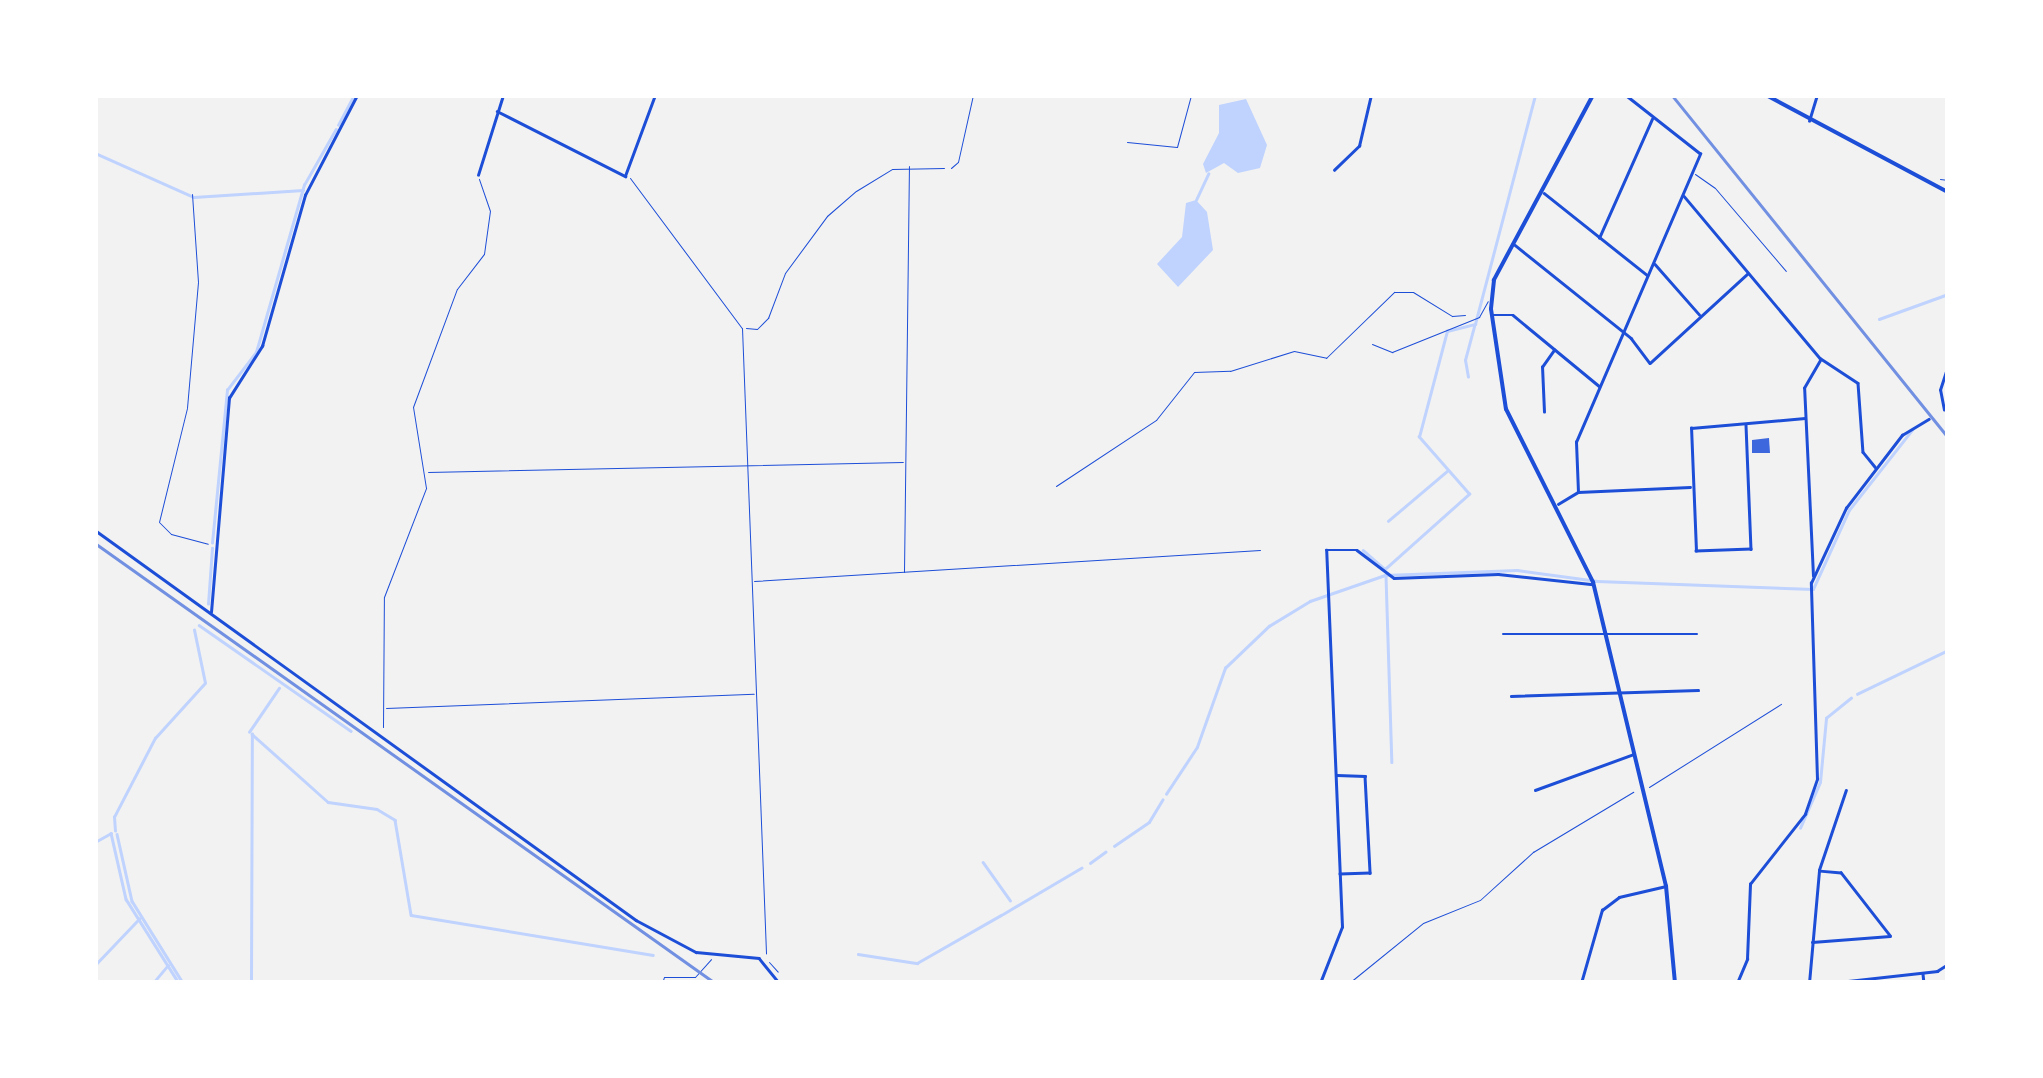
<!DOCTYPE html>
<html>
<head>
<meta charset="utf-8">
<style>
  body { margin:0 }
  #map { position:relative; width:2043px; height:1078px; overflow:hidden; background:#f2f2f2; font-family:"Crimson Pro",serif }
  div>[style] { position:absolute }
  .water>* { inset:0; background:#bfd3fe }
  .stream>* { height:2.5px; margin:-1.25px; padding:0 1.25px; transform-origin:1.25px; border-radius:1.25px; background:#bfd3fe }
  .building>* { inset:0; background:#3d67dc }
  .path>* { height:1px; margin:-0.5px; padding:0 0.5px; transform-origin:0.5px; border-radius:0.5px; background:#1d4ed8 }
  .service>* { height:1px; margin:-0.5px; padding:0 0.5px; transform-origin:0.5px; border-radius:0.5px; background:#1d4ed8 }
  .minor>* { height:2.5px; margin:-1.25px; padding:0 1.25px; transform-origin:1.25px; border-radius:1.25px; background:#1d4ed8 }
  .tertiary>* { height:2.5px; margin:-1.25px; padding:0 1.25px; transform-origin:1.25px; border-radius:1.25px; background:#1d4ed8 }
  .secondary>* { height:4px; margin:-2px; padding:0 2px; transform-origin:2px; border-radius:2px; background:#1d4ed8 }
  .rail>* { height:2.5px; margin:-1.25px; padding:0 1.25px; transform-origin:1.25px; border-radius:1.25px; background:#7290e2 }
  span { translate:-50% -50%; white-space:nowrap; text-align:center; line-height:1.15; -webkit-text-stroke:9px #fff; paint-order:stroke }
  .frame { position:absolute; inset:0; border:98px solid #fff; pointer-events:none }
</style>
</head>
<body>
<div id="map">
  <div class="water">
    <div style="clip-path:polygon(1246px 99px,1267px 145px,1260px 168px,1238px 173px,1224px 163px,1206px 173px,1203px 164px,1219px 133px,1219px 105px)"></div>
    <div style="clip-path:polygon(1196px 200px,1207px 212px,1213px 250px,1178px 287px,1157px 264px,1182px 237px,1186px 203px)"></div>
  </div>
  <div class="stream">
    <div style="left:338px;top:125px;width:34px;rotate:-62deg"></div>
    <div style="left:95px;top:153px;width:108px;rotate:24deg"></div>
    <div style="left:194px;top:197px;width:109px;rotate:-3.7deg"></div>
    <div style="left:1196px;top:200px;width:29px;rotate:-65deg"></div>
    <div style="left:1879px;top:319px;width:73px;rotate:-19.9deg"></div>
    <div style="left:1468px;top:377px;width:17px;rotate:-100deg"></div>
    <div style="left:1465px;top:360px;width:35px;rotate:-75deg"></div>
    <div style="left:1947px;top:407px;width:1px;rotate:-45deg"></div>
    <div style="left:1388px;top:521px;width:77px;rotate:-40.3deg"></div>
    <div style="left:212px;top:543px;width:154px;rotate:-84.4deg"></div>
    <div style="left:227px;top:390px;width:48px;rotate:-52.7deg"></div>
    <div style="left:256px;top:352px;width:174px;rotate:-74deg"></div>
    <div style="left:304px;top:185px;width:64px;rotate:-60.3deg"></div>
    <div style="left:1363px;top:550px;width:28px;rotate:41deg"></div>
    <div style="left:1385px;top:569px;width:113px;rotate:-41.8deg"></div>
    <div style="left:1469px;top:494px;width:76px;rotate:-131.3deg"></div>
    <div style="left:1419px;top:437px;width:110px;rotate:-75.2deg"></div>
    <div style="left:1447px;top:331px;width:29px;rotate:-14deg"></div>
    <div style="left:1475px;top:324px;width:237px;rotate:-75.3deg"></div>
    <div style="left:1386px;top:576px;width:186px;rotate:88.2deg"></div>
    <div style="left:208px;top:604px;width:56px;rotate:-85.9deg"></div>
    <div style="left:199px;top:625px;width:185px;rotate:34.9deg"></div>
    <div style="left:1857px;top:694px;width:101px;rotate:-25.8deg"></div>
    <div style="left:249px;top:732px;width:53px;rotate:-55.7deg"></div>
    <div style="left:1166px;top:794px;width:56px;rotate:-56.6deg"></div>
    <div style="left:1197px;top:747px;width:84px;rotate:-70.5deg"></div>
    <div style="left:1225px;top:668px;width:61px;rotate:-43.7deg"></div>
    <div style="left:1269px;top:626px;width:48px;rotate:-31.4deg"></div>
    <div style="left:1310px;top:601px;width:79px;rotate:-19.1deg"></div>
    <div style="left:1385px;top:575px;width:132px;rotate:-2.2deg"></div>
    <div style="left:1517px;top:570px;width:81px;rotate:7.8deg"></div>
    <div style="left:1597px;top:581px;width:216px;rotate:2.1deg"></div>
    <div style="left:1813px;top:589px;width:87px;rotate:-65.5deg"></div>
    <div style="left:1849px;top:510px;width:102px;rotate:-51.8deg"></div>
    <div style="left:1800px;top:828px;width:50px;rotate:-66.5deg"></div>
    <div style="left:1820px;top:782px;width:64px;rotate:-84.6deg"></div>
    <div style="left:1826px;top:718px;width:32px;rotate:-39deg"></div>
    <div style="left:115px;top:831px;width:14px;rotate:-94deg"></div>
    <div style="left:114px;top:817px;width:89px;rotate:-62.6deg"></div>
    <div style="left:155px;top:738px;width:74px;rotate:-47.7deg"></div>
    <div style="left:205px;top:683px;width:54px;rotate:-101.7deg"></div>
    <div style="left:117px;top:834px;width:69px;rotate:77.4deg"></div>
    <div style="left:132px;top:901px;width:97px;rotate:58.1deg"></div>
    <div style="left:95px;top:842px;width:18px;rotate:-29deg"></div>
    <div style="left:111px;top:833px;width:68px;rotate:77.2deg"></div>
    <div style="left:126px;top:899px;width:99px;rotate:57.8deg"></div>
    <div style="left:1114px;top:846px;width:42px;rotate:-34.4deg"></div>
    <div style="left:1149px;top:822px;width:26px;rotate:-59deg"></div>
    <div style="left:983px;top:862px;width:47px;rotate:54.6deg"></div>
    <div style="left:1090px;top:863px;width:19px;rotate:-36deg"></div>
    <div style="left:1003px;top:914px;width:91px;rotate:-30.5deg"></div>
    <div style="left:858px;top:954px;width:60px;rotate:8.7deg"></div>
    <div style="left:917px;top:963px;width:97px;rotate:-29.7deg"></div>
    <div style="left:95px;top:965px;width:64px;rotate:-46.3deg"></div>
    <div style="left:153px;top:983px;width:23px;rotate:-50deg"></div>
    <div style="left:251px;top:983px;width:249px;rotate:-89.8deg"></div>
    <div style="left:252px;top:734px;width:102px;rotate:41.8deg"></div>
    <div style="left:328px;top:802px;width:49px;rotate:8.1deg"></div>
    <div style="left:377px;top:809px;width:21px;rotate:31deg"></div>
    <div style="left:395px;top:820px;width:96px;rotate:80.4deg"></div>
    <div style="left:411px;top:915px;width:245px;rotate:9.4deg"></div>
  </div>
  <div class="building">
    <div style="clip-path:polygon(1769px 438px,1770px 453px,1752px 453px,1752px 440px)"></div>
  </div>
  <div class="path">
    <div style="left:630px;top:178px;width:187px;rotate:53.3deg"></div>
    <div style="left:742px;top:328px;width:626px;rotate:87.8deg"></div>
    <div style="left:1940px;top:179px;width:8px;rotate:7deg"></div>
    <div style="left:192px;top:194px;width:88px;rotate:86.1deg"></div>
    <div style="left:198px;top:282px;width:126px;rotate:95deg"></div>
    <div style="left:187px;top:408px;width:117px;rotate:103.8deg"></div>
    <div style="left:159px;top:522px;width:17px;rotate:45deg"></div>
    <div style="left:171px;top:534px;width:38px;rotate:15deg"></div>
    <div style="left:746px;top:328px;width:11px;rotate:5deg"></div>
    <div style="left:757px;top:329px;width:16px;rotate:-45deg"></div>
    <div style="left:768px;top:318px;width:48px;rotate:-69.3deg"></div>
    <div style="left:785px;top:273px;width:71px;rotate:-53.6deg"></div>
    <div style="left:827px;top:216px;width:38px;rotate:-41deg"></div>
    <div style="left:856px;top:191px;width:42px;rotate:-31.4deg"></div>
    <div style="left:892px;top:169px;width:52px;rotate:-1.1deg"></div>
    <div style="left:428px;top:472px;width:475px;rotate:-1.2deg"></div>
    <div style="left:1056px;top:486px;width:120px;rotate:-33.4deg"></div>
    <div style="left:1156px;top:420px;width:61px;rotate:-51.6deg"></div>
    <div style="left:1194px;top:372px;width:36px;rotate:-2deg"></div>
    <div style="left:1230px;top:371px;width:67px;rotate:-17.4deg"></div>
    <div style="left:1294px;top:351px;width:33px;rotate:12deg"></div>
    <div style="left:1326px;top:358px;width:95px;rotate:-44.1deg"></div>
    <div style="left:1394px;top:292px;width:19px"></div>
    <div style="left:1413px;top:292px;width:46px;rotate:31.6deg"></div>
    <div style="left:1452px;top:316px;width:13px;rotate:-4deg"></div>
    <div style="left:904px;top:572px;width:406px;rotate:-89.3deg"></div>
    <div style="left:754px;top:581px;width:507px;rotate:-3.51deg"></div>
    <div style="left:386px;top:708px;width:368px;rotate:-2.2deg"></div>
    <div style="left:383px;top:727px;width:130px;rotate:-89.6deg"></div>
    <div style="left:384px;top:597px;width:117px;rotate:-68.9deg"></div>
    <div style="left:426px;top:488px;width:82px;rotate:-99.1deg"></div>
    <div style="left:413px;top:407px;width:126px;rotate:-69.6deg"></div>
    <div style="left:457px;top:289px;width:44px;rotate:-52.4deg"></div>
    <div style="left:484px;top:254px;width:43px;rotate:-82.1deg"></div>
    <div style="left:490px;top:211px;width:34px;rotate:-109deg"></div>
    <div style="left:1649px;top:787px;width:156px;rotate:-32.2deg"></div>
    <div style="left:769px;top:962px;width:13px;rotate:48deg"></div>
    <div style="left:1546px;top:981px;width:2px;rotate:63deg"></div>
    <div style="left:662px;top:983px;width:6px;rotate:-72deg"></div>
    <div style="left:664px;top:977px;width:31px"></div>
    <div style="left:695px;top:977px;width:24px;rotate:-48deg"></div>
    <div style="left:1349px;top:983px;width:95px;rotate:-39deg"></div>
    <div style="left:1423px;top:923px;width:61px;rotate:-22deg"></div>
    <div style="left:1480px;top:900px;width:72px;rotate:-42.2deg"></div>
    <div style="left:1533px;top:852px;width:117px;rotate:-31deg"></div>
  </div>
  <div class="service">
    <div style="left:1127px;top:142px;width:50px;rotate:5.7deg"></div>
    <div style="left:1177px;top:147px;width:54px;rotate:-74.9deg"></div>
    <div style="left:951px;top:168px;width:9px;rotate:-41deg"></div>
    <div style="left:958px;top:162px;width:69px;rotate:-77.4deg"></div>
    <div style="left:1695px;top:174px;width:24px;rotate:35deg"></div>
    <div style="left:1715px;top:188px;width:109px;rotate:49.5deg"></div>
    <div style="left:1372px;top:344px;width:22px;rotate:22deg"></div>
    <div style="left:1392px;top:352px;width:94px;rotate:-21.9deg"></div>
    <div style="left:1479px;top:317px;width:18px;rotate:-61deg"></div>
  </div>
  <div class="minor">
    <div style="left:497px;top:111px;width:144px;rotate:26.9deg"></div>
    <div style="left:625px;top:176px;width:86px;rotate:-69.7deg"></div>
    <div style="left:1809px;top:121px;width:27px;rotate:-73deg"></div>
    <div style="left:1334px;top:170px;width:35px;rotate:-44deg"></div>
    <div style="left:1359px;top:146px;width:52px;rotate:-76.8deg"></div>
    <div style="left:478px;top:175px;width:84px;rotate:-72.6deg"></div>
    <div style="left:1544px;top:193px;width:132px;rotate:38.5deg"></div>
    <div style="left:1684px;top:196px;width:212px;rotate:50deg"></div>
    <div style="left:1820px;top:358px;width:45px;rotate:33.3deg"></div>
    <div style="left:1858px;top:383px;width:69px;rotate:85.9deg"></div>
    <div style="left:1863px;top:452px;width:19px;rotate:51deg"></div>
    <div style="left:1599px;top:238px;width:130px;rotate:-66deg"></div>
    <div style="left:1515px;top:245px;width:149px;rotate:38.7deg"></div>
    <div style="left:1631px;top:338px;width:31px;rotate:53deg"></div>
    <div style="left:1650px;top:363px;width:132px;rotate:-42.5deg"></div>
    <div style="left:1655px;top:264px;width:67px;rotate:48.7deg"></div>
    <div style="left:1493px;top:315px;width:20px"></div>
    <div style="left:1513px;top:315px;width:112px;rotate:39.5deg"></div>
    <div style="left:1944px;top:410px;width:20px;rotate:-101deg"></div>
    <div style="left:1940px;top:390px;width:25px;rotate:-72deg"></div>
    <div style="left:1544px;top:412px;width:45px;rotate:-92.5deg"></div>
    <div style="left:1542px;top:367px;width:21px;rotate:-55deg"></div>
    <div style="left:1746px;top:425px;width:124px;rotate:87.7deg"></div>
    <div style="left:1751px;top:549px;width:55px;rotate:177.9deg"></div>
    <div style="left:1696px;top:551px;width:123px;rotate:-92.3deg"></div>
    <div style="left:1691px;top:428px;width:114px;rotate:-5deg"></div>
    <div style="left:1578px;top:492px;width:50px;rotate:-92.3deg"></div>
    <div style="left:1576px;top:442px;width:314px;rotate:-66.7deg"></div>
    <div style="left:1700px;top:154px;width:95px;rotate:-141.8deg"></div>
    <div style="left:1558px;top:504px;width:23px;rotate:-31deg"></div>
    <div style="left:1578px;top:492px;width:112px;rotate:-2.6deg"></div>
    <div style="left:1813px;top:576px;width:188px;rotate:-92.7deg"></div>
    <div style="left:1804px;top:388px;width:32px;rotate:-60deg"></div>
    <div style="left:211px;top:612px;width:215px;rotate:-85.2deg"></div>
    <div style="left:229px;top:398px;width:62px;rotate:-57.6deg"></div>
    <div style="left:262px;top:346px;width:157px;rotate:-74.1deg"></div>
    <div style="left:305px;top:195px;width:113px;rotate:-62.5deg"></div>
    <div style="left:1503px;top:634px;width:194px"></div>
    <div style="left:1511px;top:696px;width:187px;rotate:-1.8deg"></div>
    <div style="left:1337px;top:775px;width:28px;rotate:2deg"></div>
    <div style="left:1365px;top:776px;width:97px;rotate:87deg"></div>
    <div style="left:1370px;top:873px;width:30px;rotate:178deg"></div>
    <div style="left:1535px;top:790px;width:105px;rotate:-20deg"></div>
    <div style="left:1812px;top:942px;width:78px;rotate:-4.4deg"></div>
    <div style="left:1890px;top:936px;width:80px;rotate:-127.9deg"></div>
    <div style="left:1841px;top:873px;width:21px;rotate:-175deg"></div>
    <div style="left:1923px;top:974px;width:9px;rotate:84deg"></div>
    <div style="left:1320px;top:983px;width:60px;rotate:-68.6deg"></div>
    <div style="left:1342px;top:927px;width:377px;rotate:-92.4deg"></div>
    <div style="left:1326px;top:550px;width:31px"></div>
    <div style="left:1357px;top:550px;width:46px;rotate:37.1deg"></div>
    <div style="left:1394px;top:578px;width:104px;rotate:-2.2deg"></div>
    <div style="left:1498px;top:574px;width:95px;rotate:6.1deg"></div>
    <div style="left:1570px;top:983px;width:11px"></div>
    <div style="left:1581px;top:983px;width:76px;rotate:-74deg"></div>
    <div style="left:1602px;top:910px;width:21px;rotate:-37deg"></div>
    <div style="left:1619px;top:897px;width:48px;rotate:-13.2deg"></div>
    <div style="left:1737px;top:983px;width:26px;rotate:-67deg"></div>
    <div style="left:1747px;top:959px;width:75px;rotate:-87.7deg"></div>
    <div style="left:1750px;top:884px;width:89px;rotate:-51.8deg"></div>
    <div style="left:1805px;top:814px;width:37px;rotate:-71deg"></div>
    <div style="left:1817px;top:779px;width:196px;rotate:-91.8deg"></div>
    <div style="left:1811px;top:583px;width:83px;rotate:-65deg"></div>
    <div style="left:1846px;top:508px;width:92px;rotate:-52.5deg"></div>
    <div style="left:1902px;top:435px;width:31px;rotate:-31deg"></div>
    <div style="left:1809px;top:983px;width:113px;rotate:-84.9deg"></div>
    <div style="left:1819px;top:870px;width:84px;rotate:-71.4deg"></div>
    <div style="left:1830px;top:983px;width:108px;rotate:-6.4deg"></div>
    <div style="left:1937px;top:971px;width:13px;rotate:-32deg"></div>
  </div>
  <div class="tertiary">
    <div style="left:95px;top:530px;width:667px;rotate:35.79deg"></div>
    <div style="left:636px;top:920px;width:68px;rotate:28.1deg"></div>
    <div style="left:696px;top:952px;width:63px;rotate:5.4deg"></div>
    <div style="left:759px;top:958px;width:32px;rotate:51deg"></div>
  </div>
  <div class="secondary">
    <div style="left:1593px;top:95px;width:210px;rotate:118.2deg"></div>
    <div style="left:1494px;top:280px;width:29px;rotate:96deg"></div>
    <div style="left:1491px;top:309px;width:101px;rotate:81.5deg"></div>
    <div style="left:1506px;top:409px;width:194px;rotate:63.3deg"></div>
    <div style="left:1593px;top:582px;width:313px;rotate:76.5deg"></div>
    <div style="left:1666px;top:886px;width:97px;rotate:84.7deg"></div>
    <div style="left:1766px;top:95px;width:206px;rotate:28.1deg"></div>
  </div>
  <div class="rail">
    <div style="left:1672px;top:95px;width:439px;rotate:51.1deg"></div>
    <div style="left:95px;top:543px;width:760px;rotate:35.36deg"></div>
  </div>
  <div class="frame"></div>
</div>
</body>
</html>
